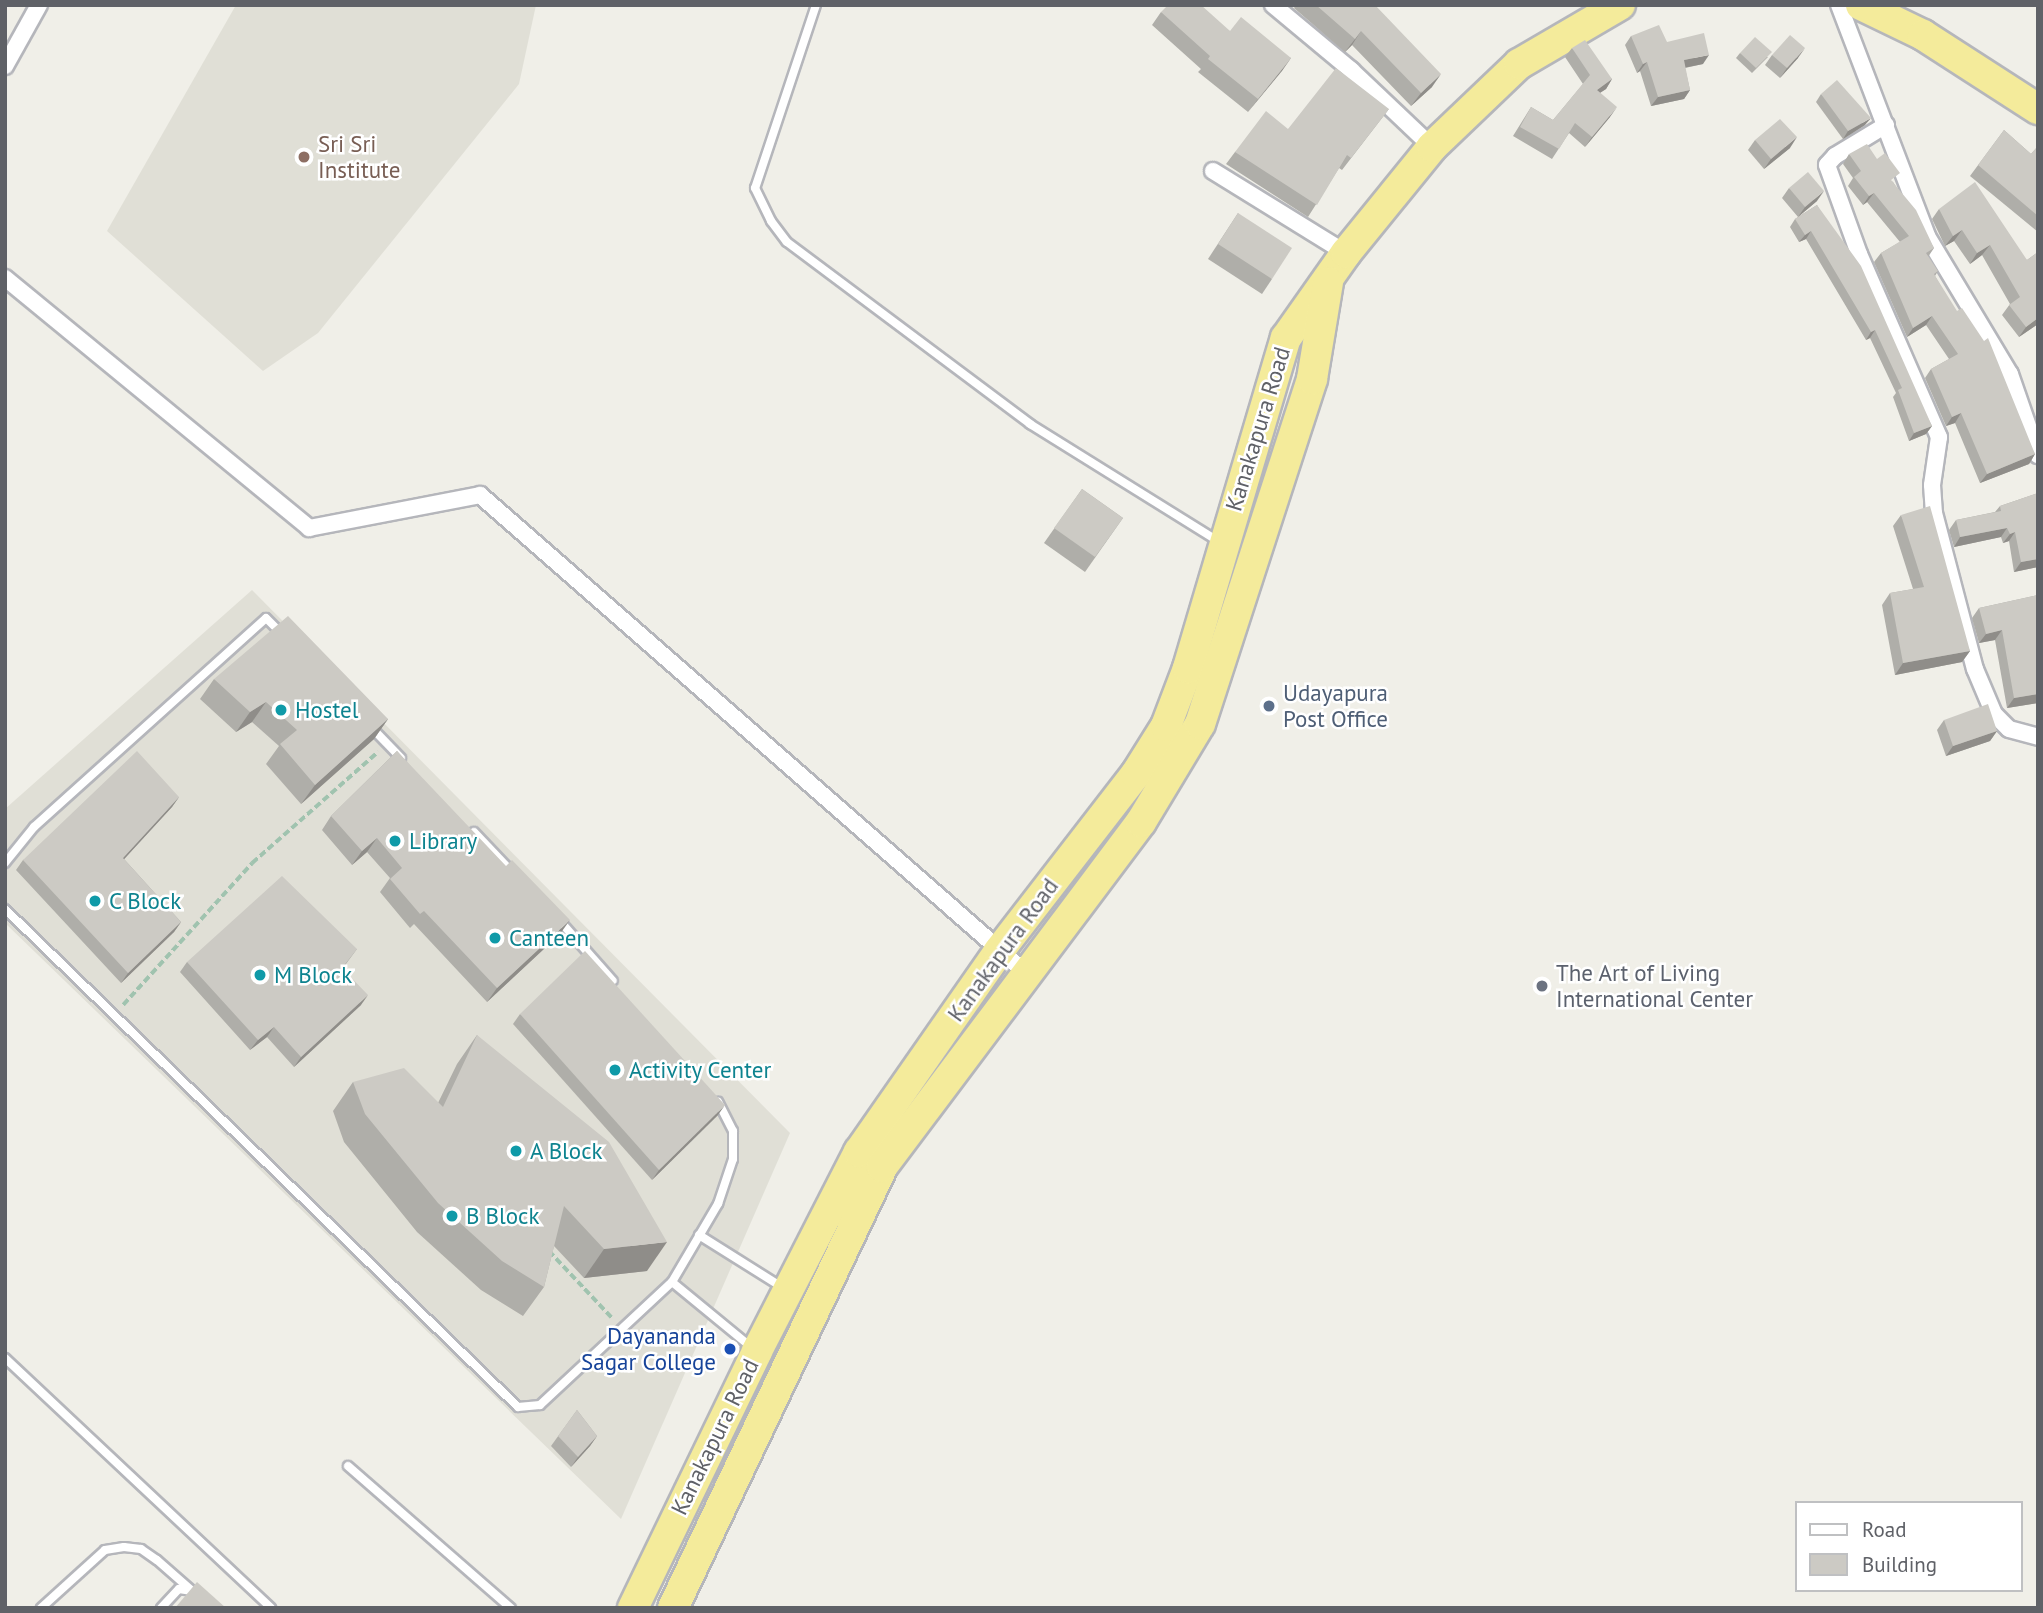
<!DOCTYPE html>
<html>
<head>
<meta charset="utf-8">
<style>
  body { margin:0 }
  #map { position:relative; width:2043px; height:1613px; overflow:hidden; background:#f0efe8; font-family:"PT Sans",sans-serif }
  div>[style] { position:absolute }
  .education>* { inset:0; background:#e0dfd6 }
  .path>* { height:3.5px; margin-top:-1.75px; transform-origin:0; background:repeating-linear-gradient(90deg,#a0c3af 0 7px,transparent 0 10.5px) }
  .roads { filter:drop-shadow(2px 0 #b5b6bb) drop-shadow(-2px 0 #b5b6bb) drop-shadow(0 2px #b5b6bb) drop-shadow(0 -2px #b5b6bb) }
  .lane>* { height:8px; margin:-4px; padding:0 4px; transform-origin:4px; border-radius:4px; background:#fff }
  .street>* { height:16px; margin:-8px; padding:0 8px; transform-origin:8px; border-radius:8px; background:#fff }
  .highway>* { height:30px; margin:-15px; padding:0 15px; transform-origin:15px; border-radius:15px; background:#f4eb9b }
  .wall>* { inset:0; background:#afaea9 }
  .shaded-wall>* { inset:0; background:#8f8d89 }
  .building>* { inset:0; background:#cccac4 }
  .dots>* { width:19px; height:19px; translate:-50% -50%; box-sizing:border-box; border:4px solid #fff; border-radius:50% }
  span { translate:-50% -50%; white-space:nowrap; text-align:center; line-height:1.15; -webkit-text-stroke:5px #fff; paint-order:stroke }
  .education-label { font-size:23px; color:#785e54 }
  .left { translate:0 -50%; text-align:left }
  .street-label { font-size:23px; color:#5f6167 }
  .service-label { font-size:23px; color:#4e5e75 }
  .culture-label { font-size:23px; color:#0d838f }
  .worship-label { font-size:23px; color:#5b616d }
  .transit-label { font-size:23px; color:#164399 }
  .right { translate:-100% -50%; text-align:right }
  .frame { position:absolute; inset:0; border:7px solid #5f6167; pointer-events:none }
  .legend { position:absolute; left:1795px; top:1501px; width:228px; height:91px; box-sizing:border-box; background:#fff; border:2px solid #bfc0c2; margin:0; padding:9px 12px; list-style:none; font-size:21px; color:#5f6167 }
  .legend li { display:flex; align-items:center; gap:14px; height:35px }
  .legend b { width:35px; border:2px solid #bfc0c2 }
</style>
</head>
<body>
<div id="map">
  <div class="education">
    <div style="clip-path:polygon(236px 5px,536px 5px,519px 84px,318px 333px,263px 371px,107px 231px)"></div>
    <div style="clip-path:polygon(252px 590px,790px 1133px,621px 1519px,5px 923px,5px 809px)"></div>
  </div>
  <div class="path">
    <div style="left:123px;top:1005px;width:192px;rotate:-47.7deg"></div>
    <div style="left:252px;top:863px;width:168px;rotate:-41.4deg"></div>
    <div style="left:549px;top:1251px;width:93px;rotate:46.7deg"></div>
  </div>
  <div class="roads">
    <div class="lane">
      <div style="left:816px;top:5px;width:193px;rotate:108.4deg"></div>
      <div style="left:755px;top:188px;width:37px;rotate:64deg"></div>
      <div style="left:771px;top:221px;width:26px;rotate:53deg"></div>
      <div style="left:787px;top:242px;width:304px;rotate:36.8deg"></div>
      <div style="left:1030px;top:424px;width:221px;rotate:31.9deg"></div>
      <div style="left:371px;top:727px;width:43px;rotate:45.9deg"></div>
      <div style="left:474px;top:832px;width:57px;rotate:46.4deg"></div>
      <div style="left:5px;top:863px;width:46px;rotate:-51.1deg"></div>
      <div style="left:34px;top:827px;width:312px;rotate:-42deg"></div>
      <div style="left:266px;top:618px;width:23px;rotate:45deg"></div>
      <div style="left:5px;top:909px;width:715px;rotate:44.15deg"></div>
      <div style="left:518px;top:1407px;width:22px;rotate:-5deg"></div>
      <div style="left:540px;top:1405px;width:180px;rotate:-43deg"></div>
      <div style="left:672px;top:1282px;width:91px;rotate:-59.5deg"></div>
      <div style="left:718px;top:1204px;width:47px;rotate:-71.6deg"></div>
      <div style="left:733px;top:1159px;width:28px;rotate:-90deg"></div>
      <div style="left:733px;top:1131px;width:33px;rotate:-117deg"></div>
      <div style="left:559px;top:920px;width:81px;rotate:48.5deg"></div>
      <div style="left:699px;top:1235px;width:98px;rotate:32.1deg"></div>
      <div style="left:672px;top:1282px;width:102px;rotate:39.4deg"></div>
      <div style="left:5px;top:1358px;width:365px;rotate:43.2deg"></div>
      <div style="left:348px;top:1466px;width:216px;rotate:41.1deg"></div>
      <div style="left:41px;top:1608px;width:86px;rotate:-42.2deg"></div>
      <div style="left:105px;top:1550px;width:19px;rotate:-9deg"></div>
      <div style="left:124px;top:1547px;width:17px;rotate:7deg"></div>
      <div style="left:141px;top:1549px;width:19px;rotate:35deg"></div>
      <div style="left:157px;top:1560px;width:44px;rotate:41.3deg"></div>
      <div style="left:161px;top:1608px;width:26px;rotate:-47deg"></div>
      <div style="left:179px;top:1589px;width:13px;rotate:9deg"></div>
    </div>
    <div class="street">
      <div style="left:1273px;top:5px;width:102px;rotate:39.8deg"></div>
      <div style="left:1351px;top:70px;width:112px;rotate:43.5deg"></div>
      <div style="left:1839px;top:5px;width:247px;rotate:69.1deg"></div>
      <div style="left:1927px;top:236px;width:161px;rotate:59deg"></div>
      <div style="left:2010px;top:374px;width:86px;rotate:70.9deg"></div>
      <div style="left:5px;top:66px;width:70px;rotate:-60.9deg"></div>
      <div style="left:1886px;top:125px;width:60px;rotate:148.7deg"></div>
      <div style="left:1835px;top:156px;width:12px;rotate:132deg"></div>
      <div style="left:1827px;top:165px;width:95px;rotate:70.2deg"></div>
      <div style="left:1859px;top:254px;width:200px;rotate:66.4deg"></div>
      <div style="left:1939px;top:437px;width:49px;rotate:98.3deg"></div>
      <div style="left:1932px;top:485px;width:28px;rotate:86deg"></div>
      <div style="left:1934px;top:513px;width:161px;rotate:75.3deg"></div>
      <div style="left:1975px;top:669px;width:49px;rotate:67.1deg"></div>
      <div style="left:1994px;top:714px;width:21px;rotate:45deg"></div>
      <div style="left:2009px;top:729px;width:30px;rotate:15deg"></div>
      <div style="left:1213px;top:171px;width:156px;rotate:31.7deg"></div>
      <div style="left:5px;top:278px;width:394px;rotate:39.4deg"></div>
      <div style="left:309px;top:528px;width:174px;rotate:-10.9deg"></div>
      <div style="left:480px;top:495px;width:724px;rotate:41.19deg"></div>
    </div>
    <div class="highway">
      <div style="left:1861px;top:5px;width:69px;rotate:25.8deg"></div>
      <div style="left:1923px;top:35px;width:137px;rotate:32.8deg"></div>
      <div style="left:633px;top:1608px;width:285px;rotate:-64.2deg"></div>
      <div style="left:757px;top:1351px;width:224px;rotate:-62.9deg"></div>
      <div style="left:859px;top:1152px;width:245px;rotate:-55.1deg"></div>
      <div style="left:999px;top:951px;width:224px;rotate:-52.3deg"></div>
      <div style="left:1136px;top:774px;width:57px;rotate:-58deg"></div>
      <div style="left:1166px;top:726px;width:62px;rotate:-69.2deg"></div>
      <div style="left:1188px;top:668px;width:344px;rotate:-73.5deg"></div>
      <div style="left:1286px;top:338px;width:104px;rotate:-54.8deg"></div>
      <div style="left:1346px;top:253px;width:136px;rotate:-50.9deg"></div>
      <div style="left:1432px;top:147px;width:120px;rotate:-43.7deg"></div>
      <div style="left:1519px;top:64px;width:117px;rotate:-30.3deg"></div>
      <div style="left:673px;top:1608px;width:488px;rotate:-64.6deg"></div>
      <div style="left:882px;top:1167px;width:431px;rotate:-53.1deg"></div>
      <div style="left:1141px;top:822px;width:114px;rotate:-59deg"></div>
      <div style="left:1200px;top:724px;width:363px;rotate:-72deg"></div>
      <div style="left:1312px;top:379px;width:98px;rotate:-80.6deg"></div>
    </div>
  </div>
  <div class="wall">
    <div style="clip-path:polygon(1296px 5px,1375px 5px,1432px 87px,1411px 106px,1352px 45px,1345px 52px,1294px 8px)"></div>
    <div style="clip-path:polygon(1161px 12px,1230px 31px,1291px 58px,1248px 112px,1198px 72px,1201px 69px,1152px 25px)"></div>
    <div style="clip-path:polygon(1631px 36px,1667px 42px,1703px 64px,1685px 68px,1690px 90px,1684px 99px,1651px 106px,1640px 71px,1637px 73px,1625px 45px)"></div>
    <div style="clip-path:polygon(1572px 48px,1612px 79px,1606px 89px,1600px 93px,1610px 117px,1585px 147px,1569px 133px,1552px 159px,1513px 136px,1531px 107px,1553px 120px,1583px 84px,1565px 57px)"></div>
    <div style="clip-path:polygon(1740px 53px,1768px 57px,1752px 73px,1736px 58px)"></div>
    <div style="clip-path:polygon(1772px 55px,1798px 58px,1780px 78px,1765px 65px)"></div>
    <div style="clip-path:polygon(1821px 94px,1865px 125px,1843px 139px,1816px 102px)"></div>
    <div style="clip-path:polygon(1389px 109px,1342px 170px,1339px 168px,1308px 217px,1226px 164px,1235px 152px,1288px 129px)"></div>
    <div style="clip-path:polygon(2004px 130px,2031px 154px,2038px 146px,2038px 232px,1970px 176px)"></div>
    <div style="clip-path:polygon(1755px 140px,1790px 148px,1764px 169px,1748px 150px)"></div>
    <div style="clip-path:polygon(1849px 154px,1893px 182px,1934px 248px,1928px 257px,1938px 271px,1935px 276px,2035px 454px,2029px 464px,1980px 483px,1955px 423px,1946px 426px,1925px 378px,1931px 369px,1949px 359px,1926px 325px,1907px 337px,1874px 262px,1881px 253px,1900px 242px,1867px 202px,1863px 205px,1848px 186px,1853px 178px,1843px 164px)"></div>
    <div style="clip-path:polygon(1789px 188px,1817px 201px,1798px 217px,1817px 205px,1932px 426px,1926px 434px,1909px 441px,1893px 397px,1896px 393px,1870px 338px,1866px 340px,1806px 239px,1799px 242px,1790px 227px,1795px 219px,1798px 217px,1782px 198px)"></div>
    <div style="clip-path:polygon(1939px 209px,2027px 260px,2038px 252px,2038px 324px,2019px 337px,2002px 315px,2010px 304px,1982px 255px,1970px 264px,1954px 241px,1945px 246px,1932px 219px)"></div>
    <div style="clip-path:polygon(1238px 213px,1272px 279px,1262px 294px,1208px 259px)"></div>
    <div style="clip-path:polygon(1082px 489px,1123px 518px,1085px 572px,1044px 543px)"></div>
    <div style="clip-path:polygon(2038px 493px,2038px 567px,2014px 572px,2009px 541px,2003px 543px,2001px 537px,1954px 547px,1949px 530px,1956px 520px,1995px 512px,2000px 506px)"></div>
    <div style="clip-path:polygon(1901px 515px,1970px 651px,1962px 662px,1895px 675px,1882px 605px,1890px 593px,1913px 589px,1893px 526px)"></div>
    <div style="clip-path:polygon(2038px 595px,2038px 703px,2007px 708px,1995px 640px,1979px 643px,1972px 618px,1979px 608px)"></div>
    <div style="clip-path:polygon(214px 679px,388px 719px,374px 739px,301px 804px,266px 764px,279px 746px,252px 722px,236px 732px,200px 699px)"></div>
    <div style="clip-path:polygon(1944px 720px,1997px 731px,1990px 741px,1946px 756px,1937px 730px)"></div>
    <div style="clip-path:polygon(397px 751px,560px 934px,487px 1002px,414px 924px,410px 928px,380px 892px,390px 878px,367px 852px,352px 865px,322px 830px,331px 816px)"></div>
    <div style="clip-path:polygon(179px 797px,172px 807px,124px 859px,181px 922px,174px 932px,121px 983px,16px 870px,23px 860px)"></div>
    <div style="clip-path:polygon(357px 949px,343px 968px,361px 1005px,294px 1067px,267px 1037px,250px 1050px,180px 972px,187px 962px)"></div>
    <div style="clip-path:polygon(520px 1014px,718px 1115px,652px 1180px,513px 1024px)"></div>
    <div style="clip-path:polygon(477px 1035px,647px 1271px,584px 1278px,554px 1246px,544px 1287px,523px 1316px,481px 1290px,417px 1232px,344px 1142px,333px 1111px,353px 1082px,438px 1103px,457px 1064px)"></div>
    <div style="clip-path:polygon(577px 1410px,597px 1436px,590px 1446px,571px 1467px,551px 1446px)"></div>
  </div>
  <div class="shaded-wall">
    <div style="clip-path:polygon(1361px 31px,1352px 45px,1345px 52px,1355px 39px)"></div>
    <div style="clip-path:polygon(1805px 48px,1798px 58px,1780px 78px,1787px 68px)"></div>
    <div style="clip-path:polygon(1709px 55px,1703px 64px,1678px 69px,1684px 60px)"></div>
    <div style="clip-path:polygon(1291px 58px,1282px 71px,1248px 112px,1258px 99px)"></div>
    <div style="clip-path:polygon(1647px 62px,1640px 71px,1637px 73px,1643px 64px)"></div>
    <div style="clip-path:polygon(1441px 74px,1432px 87px,1411px 106px,1421px 93px)"></div>
    <div style="clip-path:polygon(1612px 79px,1606px 89px,1590px 99px,1597px 90px)"></div>
    <div style="clip-path:polygon(1690px 90px,1684px 99px,1651px 106px,1658px 97px)"></div>
    <div style="clip-path:polygon(1617px 107px,1610px 117px,1585px 147px,1592px 137px)"></div>
    <div style="clip-path:polygon(1871px 118px,1865px 125px,1843px 139px,1848px 131px)"></div>
    <div style="clip-path:polygon(1797px 137px,1790px 148px,1764px 169px,1771px 159px)"></div>
    <div style="clip-path:polygon(1824px 191px,1817px 201px,1798px 217px,1805px 207px)"></div>
    <div style="clip-path:polygon(1874px 193px,1867px 202px,1863px 205px,1869px 196px)"></div>
    <div style="clip-path:polygon(1962px 230px,1954px 241px,1945px 246px,1953px 236px)"></div>
    <div style="clip-path:polygon(1811px 231px,1806px 239px,1799px 242px,1805px 235px)"></div>
    <div style="clip-path:polygon(1990px 245px,1982px 255px,1970px 264px,1977px 253px)"></div>
    <div style="clip-path:polygon(1932px 316px,1926px 325px,1907px 337px,1913px 328px)"></div>
    <div style="clip-path:polygon(2038px 318px,2038px 324px,2019px 337px,2026px 327px)"></div>
    <div style="clip-path:polygon(1875px 330px,1870px 338px,1866px 340px,1871px 332px)"></div>
    <div style="clip-path:polygon(1961px 413px,1955px 423px,1946px 426px,1952px 417px)"></div>
    <div style="clip-path:polygon(1932px 426px,1926px 434px,1909px 441px,1914px 433px)"></div>
    <div style="clip-path:polygon(2035px 454px,2029px 464px,1980px 483px,1987px 474px)"></div>
    <div style="clip-path:polygon(2007px 528px,2001px 537px,1954px 547px,1960px 537px)"></div>
    <div style="clip-path:polygon(2015px 532px,2009px 541px,2003px 543px,2010px 534px)"></div>
    <div style="clip-path:polygon(2038px 559px,2038px 567px,2014px 572px,2021px 562px)"></div>
    <div style="clip-path:polygon(2002px 630px,1995px 640px,1979px 643px,1986px 634px)"></div>
    <div style="clip-path:polygon(1970px 651px,1962px 662px,1895px 675px,1903px 663px)"></div>
    <div style="clip-path:polygon(2038px 694px,2038px 703px,2007px 708px,2014px 698px)"></div>
    <div style="clip-path:polygon(266px 702px,252px 722px,236px 732px,250px 712px)"></div>
    <div style="clip-path:polygon(388px 719px,374px 739px,301px 804px,315px 785px)"></div>
    <div style="clip-path:polygon(1997px 731px,1990px 741px,1946px 756px,1953px 746px)"></div>
    <div style="clip-path:polygon(179px 797px,172px 807px,116px 868px,123px 858px)"></div>
    <div style="clip-path:polygon(377px 838px,367px 852px,352px 865px,362px 851px)"></div>
    <div style="clip-path:polygon(570px 920px,560px 934px,487px 1002px,497px 988px)"></div>
    <div style="clip-path:polygon(181px 922px,174px 932px,121px 983px,128px 973px)"></div>
    <div style="clip-path:polygon(368px 995px,361px 1005px,294px 1067px,301px 1057px)"></div>
    <div style="clip-path:polygon(274px 1027px,267px 1037px,250px 1050px,258px 1040px)"></div>
    <div style="clip-path:polygon(725px 1105px,718px 1115px,652px 1180px,659px 1170px)"></div>
    <div style="clip-path:polygon(667px 1242px,647px 1271px,584px 1278px,604px 1249px)"></div>
    <div style="clip-path:polygon(597px 1436px,590px 1446px,571px 1467px,578px 1457px)"></div>
  </div>
  <div class="building">
    <div style="clip-path:polygon(1168px 5px,1201px 5px,1230px 31px,1241px 17px,1291px 58px,1258px 99px,1208px 59px,1210px 56px,1161px 12px)"></div>
    <div style="clip-path:polygon(1316px 5px,1375px 5px,1441px 74px,1421px 93px,1361px 31px,1355px 39px)"></div>
    <div style="clip-path:polygon(1659px 25px,1667px 42px,1704px 33px,1709px 55px,1684px 60px,1690px 90px,1658px 97px,1647px 62px,1643px 64px,1631px 36px)"></div>
    <div style="clip-path:polygon(1790px 35px,1805px 48px,1787px 68px,1772px 55px)"></div>
    <div style="clip-path:polygon(1755px 37px,1772px 52px,1756px 68px,1740px 53px)"></div>
    <div style="clip-path:polygon(1585px 40px,1612px 79px,1597px 90px,1617px 107px,1592px 137px,1575px 123px,1559px 149px,1520px 127px,1531px 107px,1553px 120px,1590px 75px,1572px 48px)"></div>
    <div style="clip-path:polygon(1336px 68px,1389px 109px,1351px 158px,1347px 155px,1317px 205px,1235px 152px,1266px 111px,1288px 129px)"></div>
    <div style="clip-path:polygon(1837px 80px,1871px 118px,1848px 131px,1821px 94px)"></div>
    <div style="clip-path:polygon(1780px 119px,1797px 137px,1771px 159px,1755px 140px)"></div>
    <div style="clip-path:polygon(2004px 130px,2031px 154px,2038px 146px,2038px 216px,1978px 165px)"></div>
    <div style="clip-path:polygon(1867px 144px,1877px 159px,1885px 153px,1900px 173px,1891px 180px,1916px 210px,1934px 248px,1926px 253px,1938px 271px,1934px 274px,1957px 311px,1962px 308px,1984px 341px,1988px 338px,2035px 454px,1987px 474px,1961px 413px,1952px 417px,1931px 369px,1958px 354px,1932px 316px,1913px 328px,1881px 253px,1909px 236px,1874px 193px,1869px 196px,1854px 177px,1861px 171px,1849px 154px)"></div>
    <div style="clip-path:polygon(1808px 172px,1824px 191px,1805px 207px,1789px 188px)"></div>
    <div style="clip-path:polygon(1975px 182px,2027px 260px,2038px 252px,2038px 318px,2026px 327px,2009px 305px,2020px 297px,1990px 245px,1977px 253px,1962px 230px,1953px 236px,1939px 209px)"></div>
    <div style="clip-path:polygon(1817px 205px,1861px 266px,1932px 426px,1914px 433px,1898px 390px,1902px 388px,1875px 330px,1871px 332px,1811px 231px,1805px 235px,1795px 219px)"></div>
    <div style="clip-path:polygon(1238px 213px,1292px 248px,1272px 279px,1218px 244px)"></div>
    <div style="clip-path:polygon(1082px 489px,1123px 518px,1095px 557px,1054px 528px)"></div>
    <div style="clip-path:polygon(2038px 493px,2038px 559px,2021px 562px,2015px 532px,2010px 534px,2007px 528px,1960px 537px,1956px 520px,2001px 511px,2000px 506px)"></div>
    <div style="clip-path:polygon(1930px 506px,1970px 651px,1903px 663px,1890px 593px,1924px 587px,1901px 515px)"></div>
    <div style="clip-path:polygon(2038px 595px,2038px 694px,2014px 698px,2002px 630px,1986px 634px,1979px 608px)"></div>
    <div style="clip-path:polygon(288px 616px,388px 719px,315px 785px,280px 744px,297px 730px,266px 702px,250px 712px,214px 679px)"></div>
    <div style="clip-path:polygon(1988px 704px,1997px 731px,1953px 746px,1944px 720px)"></div>
    <div style="clip-path:polygon(137px 751px,179px 797px,123px 858px,181px 922px,128px 973px,23px 860px)"></div>
    <div style="clip-path:polygon(397px 751px,506px 866px,512px 860px,570px 920px,497px 988px,424px 911px,420px 914px,390px 879px,402px 868px,377px 838px,362px 851px,331px 816px)"></div>
    <div style="clip-path:polygon(282px 876px,357px 949px,342px 968px,368px 995px,301px 1057px,274px 1027px,258px 1040px,187px 962px)"></div>
    <div style="clip-path:polygon(585px 951px,725px 1105px,659px 1170px,520px 1014px)"></div>
    <div style="clip-path:polygon(477px 1035px,609px 1142px,667px 1242px,604px 1249px,564px 1206px,544px 1287px,502px 1261px,438px 1203px,365px 1114px,353px 1082px,404px 1068px,443px 1107px)"></div>
    <div style="clip-path:polygon(577px 1410px,597px 1436px,578px 1457px,558px 1436px)"></div>
    <div style="clip-path:polygon(197px 1582px,226px 1608px,175px 1608px)"></div>
  </div>
  <div class="dots">
    <div style="left:304px;top:157px;background:#8d6e63"></div>
    <div style="left:1269px;top:706px;background:#5c6f8a"></div>
    <div style="left:281px;top:710px;background:#0f9aa8"></div>
    <div style="left:395px;top:841px;background:#0f9aa8"></div>
    <div style="left:95px;top:901px;background:#0f9aa8"></div>
    <div style="left:495px;top:938px;background:#0f9aa8"></div>
    <div style="left:260px;top:975px;background:#0f9aa8"></div>
    <div style="left:1542px;top:986px;background:#6b7280"></div>
    <div style="left:615px;top:1070px;background:#0f9aa8"></div>
    <div style="left:516px;top:1151px;background:#0f9aa8"></div>
    <div style="left:452px;top:1216px;background:#0f9aa8"></div>
    <div style="left:730px;top:1349px;background:#1a4fb4"></div>
  </div>
  <div class="education-label">
    <span class="left" style="left:318px;top:157px">Sri Sri<br>Institute</span>
  </div>
  <div class="street-label">
    <span style="left:1258px;top:429px;rotate:-73deg">Kanakapura Road</span>
    <span style="left:1003px;top:950px;rotate:-54deg">Kanakapura Road</span>
    <span style="left:715px;top:1437px;rotate:-64deg">Kanakapura Road</span>
  </div>
  <div class="service-label">
    <span class="left" style="left:1283px;top:706px">Udayapura<br>Post Office</span>
  </div>
  <div class="culture-label">
    <span class="left" style="left:295px;top:710px">Hostel</span>
    <span class="left" style="left:409px;top:841px">Library</span>
    <span class="left" style="left:109px;top:901px">C Block</span>
    <span class="left" style="left:509px;top:938px">Canteen</span>
    <span class="left" style="left:274px;top:975px">M Block</span>
    <span class="left" style="left:629px;top:1070px">Activity Center</span>
    <span class="left" style="left:530px;top:1151px">A Block</span>
    <span class="left" style="left:466px;top:1216px">B Block</span>
  </div>
  <div class="worship-label">
    <span class="left" style="left:1556px;top:986px">The Art of Living<br>International Center</span>
  </div>
  <div class="transit-label">
    <span class="right" style="left:716px;top:1349px">Dayananda<br>Sagar College</span>
  </div>
  <div class="frame"></div>
  <ul class="legend">
  <li><b style="height:9px;background:#fff"></b>Road</li>
  <li><b style="height:19px;background:#cccac4"></b>Building</li>
  </ul>
</div>
</body>
</html>
